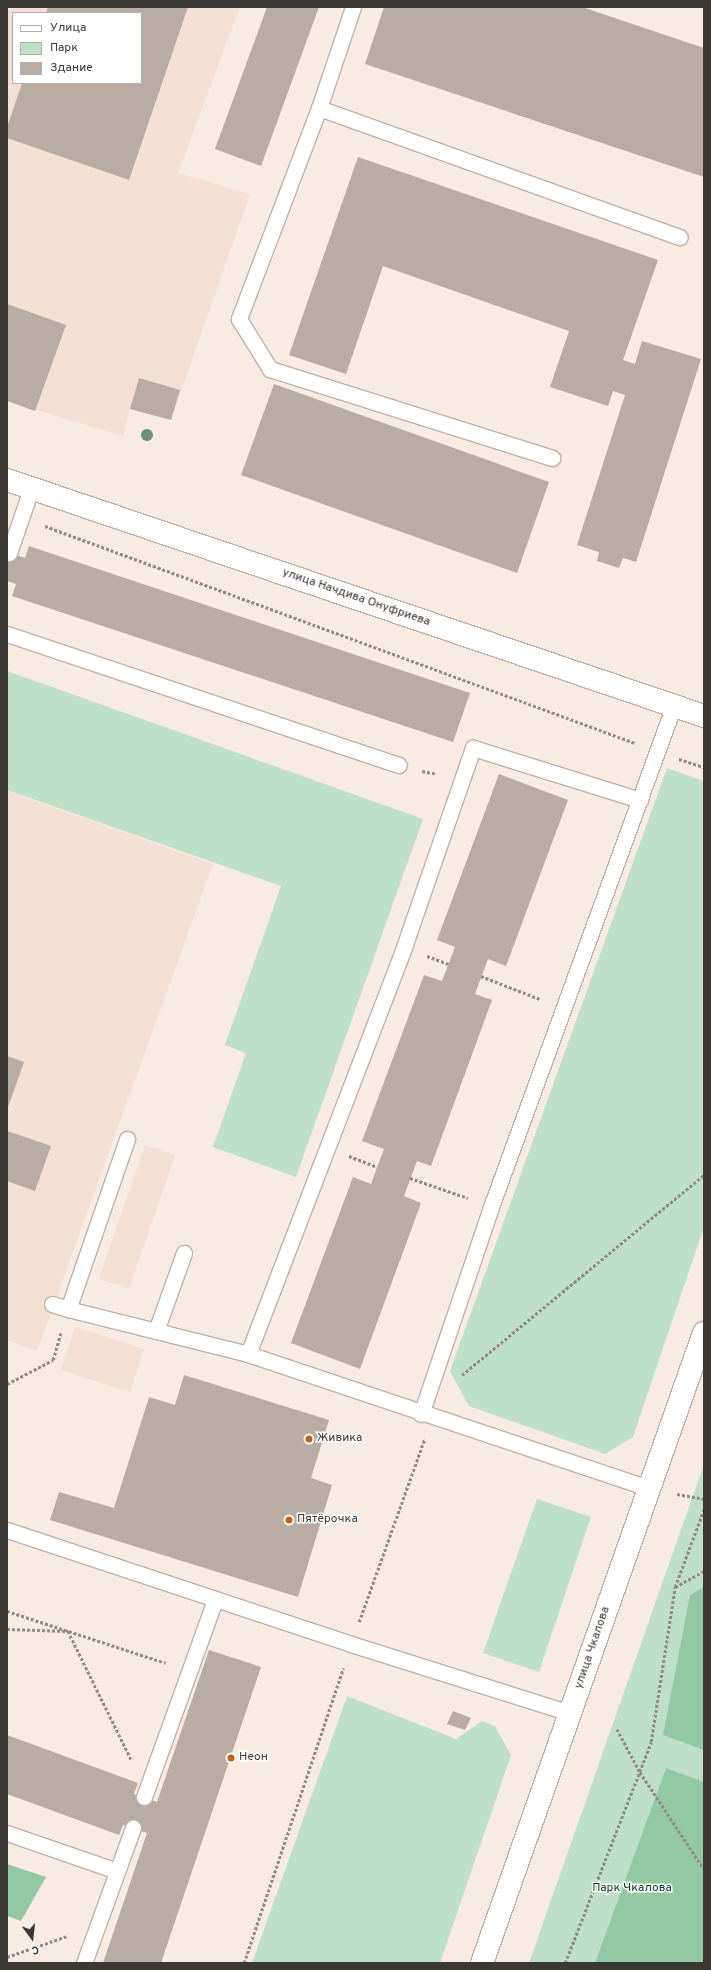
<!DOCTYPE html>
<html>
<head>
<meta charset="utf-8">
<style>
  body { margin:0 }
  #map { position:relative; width:711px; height:1970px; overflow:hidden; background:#f7ebe2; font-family:Overpass,sans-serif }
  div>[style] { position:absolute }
  .built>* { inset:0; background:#f3e0d2 }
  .green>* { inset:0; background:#bde0c6 }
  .forest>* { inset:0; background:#93c9a2 }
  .building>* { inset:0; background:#b8aca4 }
  .path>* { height:2.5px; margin-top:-1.25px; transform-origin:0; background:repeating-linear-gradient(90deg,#938b85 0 3px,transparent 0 5px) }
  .roads { filter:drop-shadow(1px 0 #bdb2aa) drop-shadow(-1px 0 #bdb2aa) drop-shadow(0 1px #bdb2aa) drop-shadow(0 -1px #bdb2aa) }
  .service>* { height:15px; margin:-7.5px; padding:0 7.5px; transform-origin:7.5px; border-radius:7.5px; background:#fff }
  .minor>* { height:22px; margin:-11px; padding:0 11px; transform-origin:11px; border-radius:11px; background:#fff }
  .trees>* { width:12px; height:12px; margin:-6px; border-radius:50%; background:#6f8f77 }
  .dots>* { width:11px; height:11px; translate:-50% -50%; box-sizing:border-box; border:2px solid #fff; border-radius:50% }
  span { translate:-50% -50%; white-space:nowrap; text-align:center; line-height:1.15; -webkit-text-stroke:3px #fff; paint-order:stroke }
  .street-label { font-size:12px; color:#3b3733 }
  .poi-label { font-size:12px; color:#3b3733 }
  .left { translate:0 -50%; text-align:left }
  .park-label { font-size:12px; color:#00431f }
  .frame { position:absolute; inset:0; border:8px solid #3b3733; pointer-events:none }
  .legend { position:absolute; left:12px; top:12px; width:130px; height:72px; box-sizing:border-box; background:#fff; border:1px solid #b1afad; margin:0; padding:5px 7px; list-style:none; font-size:12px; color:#3b3733 }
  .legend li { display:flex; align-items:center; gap:8px; height:20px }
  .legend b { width:20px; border:1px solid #b1afad }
  .north { position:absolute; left:12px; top:1918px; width:40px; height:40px; -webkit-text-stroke:3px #fff; paint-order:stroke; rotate:165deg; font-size:11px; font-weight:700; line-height:16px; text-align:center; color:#3b3733 }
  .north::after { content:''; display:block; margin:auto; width:14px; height:18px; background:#3b3733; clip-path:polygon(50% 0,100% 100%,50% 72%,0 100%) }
</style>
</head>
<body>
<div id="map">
  <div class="built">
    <div style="clip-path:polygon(evenodd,7px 7px,240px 7px,178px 173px,250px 194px,171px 420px,130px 409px,123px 436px,7px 401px,7px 7px,13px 13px,141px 13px,141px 83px,13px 83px,13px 13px)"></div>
    <div style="clip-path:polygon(7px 791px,213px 864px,37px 1351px,7px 1340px)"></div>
    <div style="clip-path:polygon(145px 1145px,175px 1155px,129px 1289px,99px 1279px)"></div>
    <div style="clip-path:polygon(75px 1327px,144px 1349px,130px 1392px,61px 1370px)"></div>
  </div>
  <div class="green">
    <div style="clip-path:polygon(7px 671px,423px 819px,296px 1177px,213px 1147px,246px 1053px,225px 1045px,281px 886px,7px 790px)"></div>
    <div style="clip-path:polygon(667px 768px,704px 781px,704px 1227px,633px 1437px,605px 1454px,469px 1406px,450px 1371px)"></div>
    <div style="clip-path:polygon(704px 1464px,704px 1963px,529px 1963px)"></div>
    <div style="clip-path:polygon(537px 1499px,591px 1517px,539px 1672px,483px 1653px)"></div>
    <div style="clip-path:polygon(347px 1696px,456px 1739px,482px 1721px,495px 1726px,511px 1755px,440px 1963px,252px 1963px)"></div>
  </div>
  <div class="forest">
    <div style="clip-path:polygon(704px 1587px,704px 1750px,663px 1735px,690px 1595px)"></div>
    <div style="clip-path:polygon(666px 1768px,704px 1782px,704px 1963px,595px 1963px)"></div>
    <div style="clip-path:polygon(7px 1864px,46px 1877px,21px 1921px,7px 1916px)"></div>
  </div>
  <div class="building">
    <div style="clip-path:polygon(48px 7px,188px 7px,129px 180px,7px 138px,7px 127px,22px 83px,141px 83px,141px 13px,46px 13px)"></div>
    <div style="clip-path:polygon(267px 7px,319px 7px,261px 166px,215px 149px)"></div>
    <div style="clip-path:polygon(384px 7px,582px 7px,704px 48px,704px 177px,365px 64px)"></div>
    <div style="clip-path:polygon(358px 157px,658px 260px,623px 360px,635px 364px,642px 341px,701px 359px,636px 562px,623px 558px,619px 568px,597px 561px,599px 552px,577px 545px,625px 395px,613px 391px,608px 406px,550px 387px,569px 331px,383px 266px,346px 374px,289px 355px)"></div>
    <div style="clip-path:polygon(7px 304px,66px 325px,35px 411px,7px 401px)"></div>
    <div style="clip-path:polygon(139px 378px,180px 390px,171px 420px,130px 409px)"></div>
    <div style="clip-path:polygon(274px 384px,549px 482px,517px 573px,241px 475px)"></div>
    <div style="clip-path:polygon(29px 546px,470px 693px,453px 742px,12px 596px,16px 584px,7px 581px,7px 552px,25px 558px)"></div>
    <div style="clip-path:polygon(499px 774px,568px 800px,506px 966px,488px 959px,475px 994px,492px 1000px,431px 1166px,417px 1161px,404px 1196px,421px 1203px,360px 1369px,291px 1343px,353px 1177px,371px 1184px,384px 1149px,362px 1141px,424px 975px,442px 981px,455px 947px,437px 940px)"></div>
    <div style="clip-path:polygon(7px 1056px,24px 1062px,7px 1110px)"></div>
    <div style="clip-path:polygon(7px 1131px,51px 1146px,35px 1191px,7px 1181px)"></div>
    <div style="clip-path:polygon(184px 1375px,329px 1420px,311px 1478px,332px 1485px,298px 1597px,50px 1520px,59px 1492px,114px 1508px,149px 1397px,175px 1405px)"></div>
    <div style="clip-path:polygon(209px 1650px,261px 1667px,161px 1963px,103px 1963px,147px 1833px,123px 1825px,119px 1835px,7px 1794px,7px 1735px,138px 1783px,134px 1794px,157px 1802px)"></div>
    <div style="clip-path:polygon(453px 1711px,471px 1718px,465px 1730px,447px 1724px)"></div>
  </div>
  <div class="path">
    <div style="left:45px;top:526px;width:629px;rotate:20.19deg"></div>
    <div style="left:679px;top:759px;width:26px;rotate:18deg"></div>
    <div style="left:422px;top:771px;width:15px;rotate:11deg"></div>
    <div style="left:427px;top:956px;width:23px;rotate:20deg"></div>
    <div style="left:481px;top:976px;width:63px;rotate:21.3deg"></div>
    <div style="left:349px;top:1156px;width:30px;rotate:21deg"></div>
    <div style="left:410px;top:1178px;width:61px;rotate:19deg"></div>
    <div style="left:462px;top:1375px;width:314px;rotate:-39.6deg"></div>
    <div style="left:7px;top:1384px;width:52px;rotate:-27.6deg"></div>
    <div style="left:53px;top:1360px;width:29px;rotate:-74deg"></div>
    <div style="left:677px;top:1494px;width:27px;rotate:10deg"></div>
    <div style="left:675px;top:1587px;width:33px;rotate:-29deg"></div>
    <div style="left:7px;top:1611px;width:167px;rotate:18.1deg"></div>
    <div style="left:359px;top:1622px;width:195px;rotate:-70.3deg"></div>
    <div style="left:7px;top:1629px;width:61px;rotate:1.9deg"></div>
    <div style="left:68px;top:1631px;width:143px;rotate:63.8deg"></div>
    <div style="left:617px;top:1729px;width:49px;rotate:61.9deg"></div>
    <div style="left:640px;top:1772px;width:116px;rotate:56.6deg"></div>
    <div style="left:7px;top:1957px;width:64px;rotate:-19.3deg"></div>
    <div style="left:244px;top:1963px;width:311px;rotate:-71.4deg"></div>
    <div style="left:565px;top:1963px;width:237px;rotate:-68.7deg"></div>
    <div style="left:651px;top:1742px;width:157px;rotate:-81.2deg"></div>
    <div style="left:675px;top:1587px;width:83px;rotate:-69.6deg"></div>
  </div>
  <div class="roads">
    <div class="service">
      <div style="left:353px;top:7px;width:107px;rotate:108.6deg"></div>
      <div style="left:319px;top:108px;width:226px;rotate:110.8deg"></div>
      <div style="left:239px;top:319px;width:59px;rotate:58.2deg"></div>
      <div style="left:270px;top:369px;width:296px;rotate:17.5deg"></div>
      <div style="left:319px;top:108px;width:383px;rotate:19.7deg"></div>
      <div style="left:9px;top:553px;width:68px;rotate:-71deg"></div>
      <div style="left:7px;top:634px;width:413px;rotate:18.5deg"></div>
      <div style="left:127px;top:1139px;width:180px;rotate:109.1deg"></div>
      <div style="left:68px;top:1309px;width:186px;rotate:14deg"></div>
      <div style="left:248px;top:1354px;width:423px;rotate:18.5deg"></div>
      <div style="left:52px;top:1304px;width:17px;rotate:17deg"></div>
      <div style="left:156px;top:1331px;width:83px;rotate:-70.3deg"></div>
      <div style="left:248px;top:1354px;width:436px;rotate:-69deg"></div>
      <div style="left:404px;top:947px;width:211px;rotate:-70.9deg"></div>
      <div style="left:473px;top:748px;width:175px;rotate:17.3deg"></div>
      <div style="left:421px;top:1414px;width:219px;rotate:-71.3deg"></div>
      <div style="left:491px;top:1207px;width:534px;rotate:-69.97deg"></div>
      <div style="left:7px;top:1530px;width:362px;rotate:18.3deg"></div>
      <div style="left:351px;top:1644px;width:230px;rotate:17.5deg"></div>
      <div style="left:144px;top:1797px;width:209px;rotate:-70.2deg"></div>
      <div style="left:7px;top:1833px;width:116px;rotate:19.1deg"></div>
      <div style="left:84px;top:1963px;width:144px;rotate:-70.1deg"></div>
    </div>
    <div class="minor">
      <div style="left:7px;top:480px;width:736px;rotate:18.71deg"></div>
      <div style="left:482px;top:1963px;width:668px;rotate:-70.59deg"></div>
    </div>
  </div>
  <div class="trees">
    <div style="left:147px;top:435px"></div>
  </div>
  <div class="dots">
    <div style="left:309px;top:1439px;background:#c1621c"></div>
    <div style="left:289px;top:1520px;background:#c1621c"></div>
    <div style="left:231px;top:1758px;background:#c1621c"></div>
  </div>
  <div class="street-label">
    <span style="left:356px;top:598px;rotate:19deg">улица Начдива Онуфриева</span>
    <span style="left:593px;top:1648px;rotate:-71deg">улица Чкалова</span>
  </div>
  <div class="poi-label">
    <span class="left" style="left:317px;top:1439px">Живика</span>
    <span class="left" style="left:297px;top:1520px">Пятёрочка</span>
    <span class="left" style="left:239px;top:1758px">Неон</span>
  </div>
  <div class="park-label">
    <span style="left:632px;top:1889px">Парк Чкалова</span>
  </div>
  <div class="frame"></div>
  <ul class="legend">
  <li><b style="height:5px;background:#fff"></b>Улица</li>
  <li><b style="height:11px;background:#bde0c6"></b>Парк</li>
  <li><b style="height:11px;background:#b8aca4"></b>Здание</li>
  </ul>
  <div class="north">С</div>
</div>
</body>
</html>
